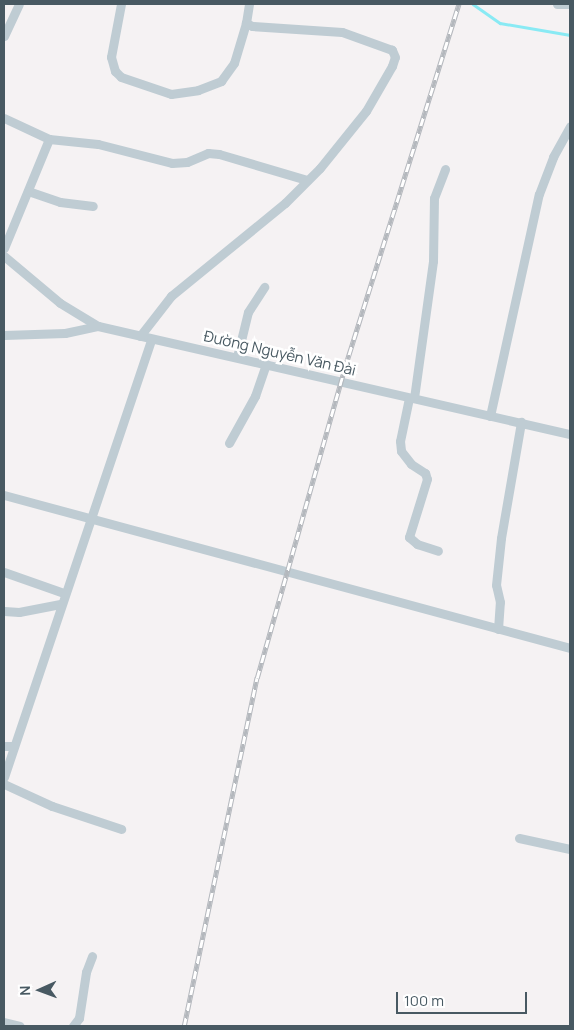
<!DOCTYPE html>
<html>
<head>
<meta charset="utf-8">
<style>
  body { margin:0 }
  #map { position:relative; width:574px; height:1030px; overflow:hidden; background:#f5f2f3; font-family:Manrope,sans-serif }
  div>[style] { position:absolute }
  .stream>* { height:2.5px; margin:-1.25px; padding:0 1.25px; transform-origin:1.25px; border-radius:1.25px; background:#89eaf4 }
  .minor>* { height:9px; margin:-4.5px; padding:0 4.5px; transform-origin:4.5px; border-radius:4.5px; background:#bfccd3 }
  .rail>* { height:4.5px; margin-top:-2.25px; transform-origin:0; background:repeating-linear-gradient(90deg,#fff 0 8px,#b4b8bd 0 16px); box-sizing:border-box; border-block:1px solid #b4b8bd }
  span { translate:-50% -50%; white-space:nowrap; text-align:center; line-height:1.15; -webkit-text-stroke:5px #fff; paint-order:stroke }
  .street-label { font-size:15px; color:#485962 }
  .frame { position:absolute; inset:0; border:5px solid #485962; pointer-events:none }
  .north { position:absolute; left:15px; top:965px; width:50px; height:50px; -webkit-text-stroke:4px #fff; paint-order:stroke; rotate:268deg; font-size:14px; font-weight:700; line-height:20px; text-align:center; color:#485962 }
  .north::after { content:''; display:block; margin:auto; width:18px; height:22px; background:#485962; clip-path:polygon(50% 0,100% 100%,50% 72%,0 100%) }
  .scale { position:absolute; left:396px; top:992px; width:131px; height:22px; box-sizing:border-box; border:2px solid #485962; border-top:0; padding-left:6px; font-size:15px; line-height:18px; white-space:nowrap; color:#485962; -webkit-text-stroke:4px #fff; paint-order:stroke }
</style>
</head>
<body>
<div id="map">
  <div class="stream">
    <div style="left:473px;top:4px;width:33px;rotate:35deg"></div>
    <div style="left:500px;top:23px;width:71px;rotate:9.7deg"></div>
  </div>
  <div class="minor">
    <div style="left:121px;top:4px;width:54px;rotate:100.7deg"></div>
    <div style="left:111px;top:57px;width:15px;rotate:74deg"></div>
    <div style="left:115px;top:71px;width:8px;rotate:45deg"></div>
    <div style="left:121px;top:77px;width:53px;rotate:18.8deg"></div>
    <div style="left:171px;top:94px;width:27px;rotate:-8deg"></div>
    <div style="left:198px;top:90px;width:25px;rotate:-21deg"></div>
    <div style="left:221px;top:81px;width:22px;rotate:-54deg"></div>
    <div style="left:234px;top:63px;width:42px;rotate:-73.3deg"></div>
    <div style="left:557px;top:4px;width:13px"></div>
    <div style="left:4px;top:36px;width:35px;rotate:-65deg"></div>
    <div style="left:4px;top:118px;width:50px;rotate:25deg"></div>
    <div style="left:49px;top:139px;width:118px;rotate:112.4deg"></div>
    <div style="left:49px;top:139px;width:49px;rotate:5.8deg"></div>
    <div style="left:98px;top:144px;width:76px;rotate:14.4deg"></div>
    <div style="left:172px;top:163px;width:15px;rotate:-4deg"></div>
    <div style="left:187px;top:162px;width:23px;rotate:-23deg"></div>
    <div style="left:208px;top:153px;width:11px;rotate:5deg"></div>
    <div style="left:219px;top:154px;width:92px;rotate:16.5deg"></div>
    <div style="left:28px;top:191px;width:34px;rotate:19deg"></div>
    <div style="left:60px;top:202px;width:33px;rotate:7deg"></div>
    <div style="left:4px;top:256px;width:73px;rotate:40deg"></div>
    <div style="left:60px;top:303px;width:44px;rotate:31.2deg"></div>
    <div style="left:98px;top:326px;width:484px;rotate:12.9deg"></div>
    <div style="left:4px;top:335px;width:61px;rotate:-1.9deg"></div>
    <div style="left:65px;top:333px;width:34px;rotate:-12deg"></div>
    <div style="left:140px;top:336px;width:51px;rotate:-52.2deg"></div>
    <div style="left:171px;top:296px;width:147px;rotate:-39.2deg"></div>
    <div style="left:285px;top:203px;width:49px;rotate:-45deg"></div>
    <div style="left:320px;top:168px;width:73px;rotate:-51.1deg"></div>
    <div style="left:366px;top:111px;width:52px;rotate:-60deg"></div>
    <div style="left:392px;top:66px;width:9px;rotate:-72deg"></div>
    <div style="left:395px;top:57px;width:8px;rotate:-113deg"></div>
    <div style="left:392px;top:50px;width:53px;rotate:-160.2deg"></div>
    <div style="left:342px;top:32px;width:90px;rotate:-176.2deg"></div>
    <div style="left:252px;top:26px;width:7px;rotate:-153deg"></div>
    <div style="left:246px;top:23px;width:19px;rotate:-81deg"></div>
    <div style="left:237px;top:357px;width:46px;rotate:-76.3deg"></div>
    <div style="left:248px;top:312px;width:30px;rotate:-57deg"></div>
    <div style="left:409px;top:398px;width:44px;rotate:101.8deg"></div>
    <div style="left:400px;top:441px;width:10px;rotate:84deg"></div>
    <div style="left:401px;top:451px;width:16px;rotate:52deg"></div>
    <div style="left:411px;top:464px;width:17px;rotate:33deg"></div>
    <div style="left:425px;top:473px;width:6px;rotate:72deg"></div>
    <div style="left:427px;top:479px;width:61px;rotate:107.2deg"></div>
    <div style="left:409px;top:537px;width:11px;rotate:41deg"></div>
    <div style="left:417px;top:544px;width:22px;rotate:18deg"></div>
    <div style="left:414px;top:398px;width:138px;rotate:-82.1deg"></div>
    <div style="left:433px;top:261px;width:63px;rotate:-89.1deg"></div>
    <div style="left:434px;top:198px;width:31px;rotate:-69deg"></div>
    <div style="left:490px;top:416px;width:227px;rotate:-77.6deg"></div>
    <div style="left:539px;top:194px;width:40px;rotate:-69deg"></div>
    <div style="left:553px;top:157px;width:35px;rotate:-61deg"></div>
    <div style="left:229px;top:443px;width:54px;rotate:-61deg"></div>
    <div style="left:255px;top:396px;width:34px;rotate:-71deg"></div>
    <div style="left:4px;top:495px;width:586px;rotate:15.13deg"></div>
    <div style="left:4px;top:572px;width:64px;rotate:19.3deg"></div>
    <div style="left:4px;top:611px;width:15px;rotate:4deg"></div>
    <div style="left:19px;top:612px;width:42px;rotate:-11deg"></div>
    <div style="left:498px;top:629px;width:27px;rotate:-86deg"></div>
    <div style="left:500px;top:602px;width:17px;rotate:-103deg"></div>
    <div style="left:496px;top:585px;width:47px;rotate:-83.9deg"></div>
    <div style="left:501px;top:538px;width:118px;rotate:-80.2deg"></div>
    <div style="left:4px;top:746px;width:10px"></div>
    <div style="left:4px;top:777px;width:462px;rotate:-71.4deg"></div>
    <div style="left:4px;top:784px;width:53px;rotate:24.6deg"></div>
    <div style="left:52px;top:806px;width:73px;rotate:18.4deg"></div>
    <div style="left:519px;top:838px;width:52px;rotate:12.2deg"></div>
    <div style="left:4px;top:1022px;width:16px;rotate:14deg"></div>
    <div style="left:73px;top:1026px;width:10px;rotate:-53deg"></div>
    <div style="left:79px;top:1018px;width:47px;rotate:-81.3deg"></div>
    <div style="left:86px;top:972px;width:17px;rotate:-69deg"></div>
  </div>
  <div class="rail">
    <div style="left:184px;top:1026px;width:356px;rotate:-78.2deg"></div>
    <div style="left:257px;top:678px;width:320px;rotate:-74.2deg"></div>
    <div style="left:344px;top:370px;width:384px;rotate:-72.6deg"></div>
  </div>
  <div class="street-label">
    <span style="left:280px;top:353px;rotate:13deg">Đường Nguyễn Văn Đài</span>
  </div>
  <div class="frame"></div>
  <div class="north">N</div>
  <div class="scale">100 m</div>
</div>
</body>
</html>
